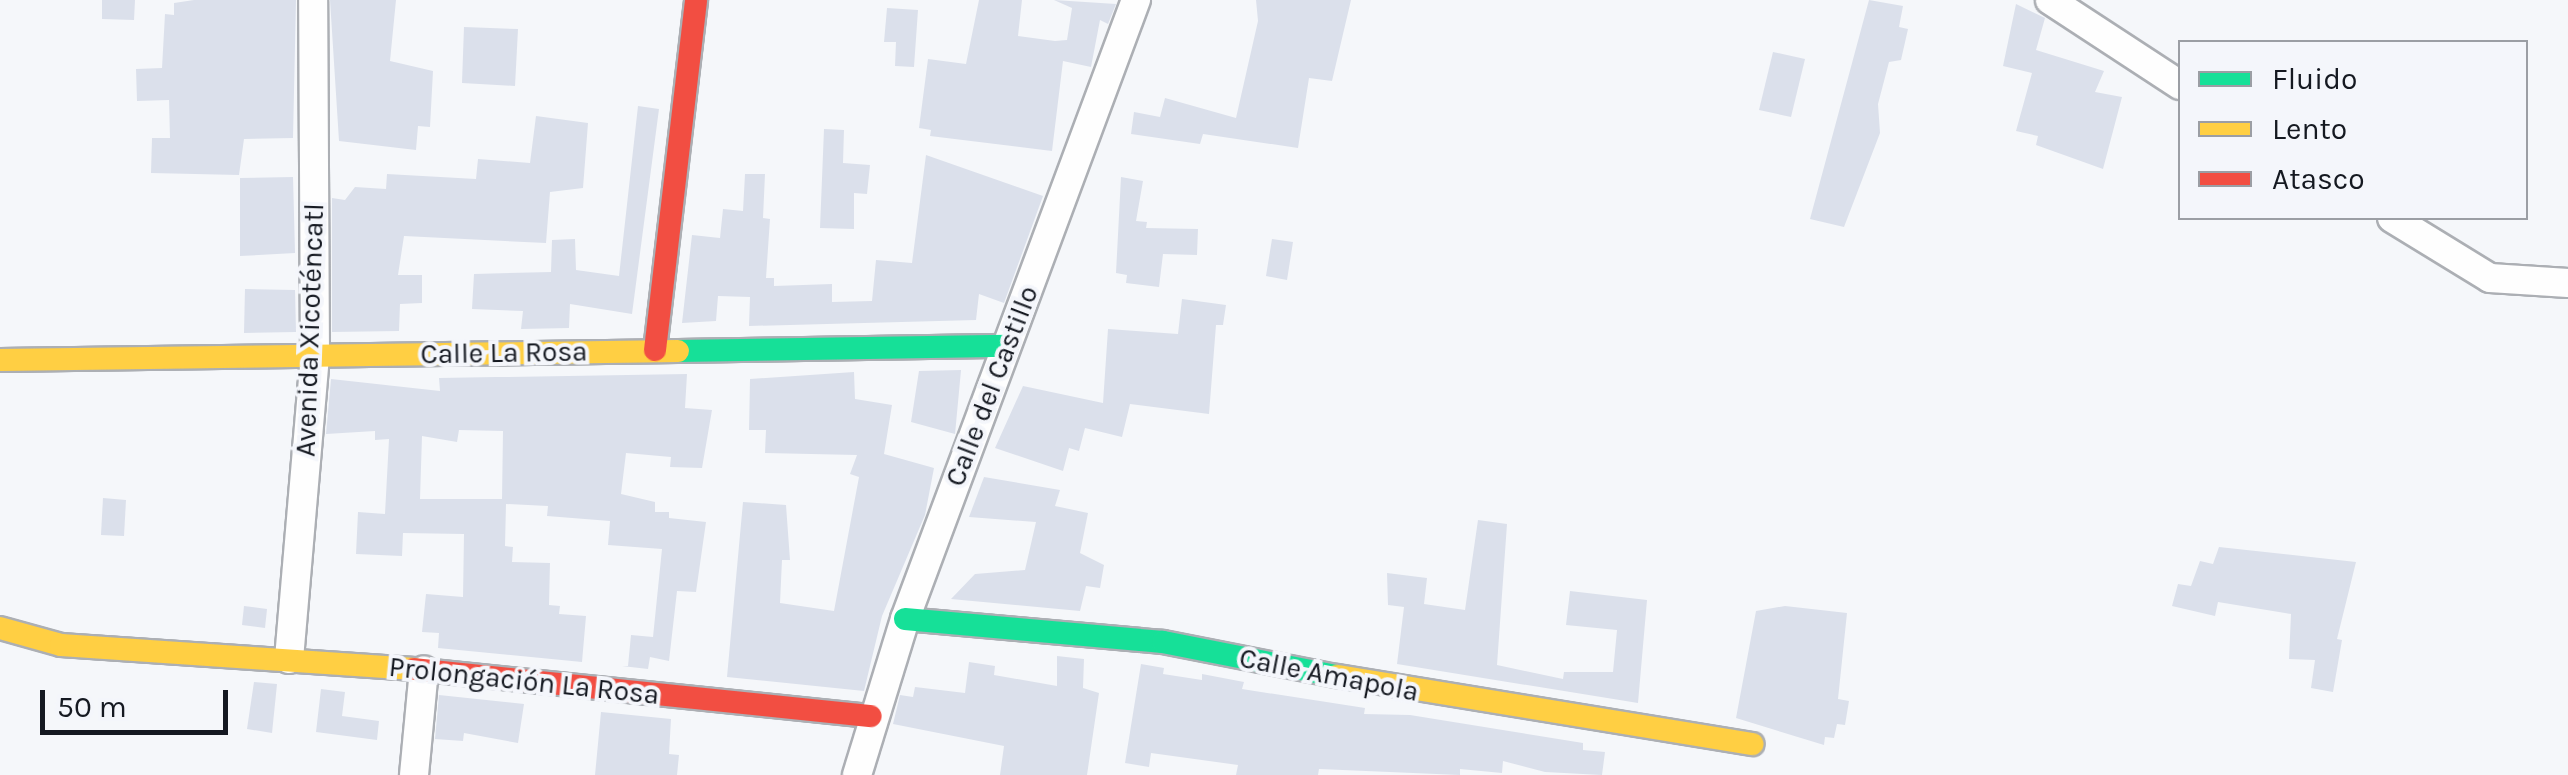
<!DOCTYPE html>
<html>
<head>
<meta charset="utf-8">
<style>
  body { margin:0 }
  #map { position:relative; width:2568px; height:775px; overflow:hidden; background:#f5f7fa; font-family:Karla,sans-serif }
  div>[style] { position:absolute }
  .building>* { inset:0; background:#dbe0eb }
  .roads { filter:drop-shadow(2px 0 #acafb4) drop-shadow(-2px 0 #acafb4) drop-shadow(0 2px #acafb4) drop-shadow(0 -2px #acafb4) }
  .street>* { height:28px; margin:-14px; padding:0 14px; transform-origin:14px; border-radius:14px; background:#fefefe }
  .fast>* { height:22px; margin:-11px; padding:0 11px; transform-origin:11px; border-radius:11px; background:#16e098 }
  .slow>* { height:22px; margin:-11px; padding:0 11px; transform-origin:11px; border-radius:11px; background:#ffcf43 }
  .jam>* { height:22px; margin:-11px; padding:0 11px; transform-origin:11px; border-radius:11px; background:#f24e42 }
  span { translate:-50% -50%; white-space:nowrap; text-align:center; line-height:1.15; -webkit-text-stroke:8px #f4f6fb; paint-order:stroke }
  .street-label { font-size:28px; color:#151921 }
  .legend { position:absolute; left:2178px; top:40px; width:350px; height:180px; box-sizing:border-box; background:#f4f6fb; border:2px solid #9b9ea4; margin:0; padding:12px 18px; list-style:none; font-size:30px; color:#151921 }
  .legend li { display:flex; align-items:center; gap:20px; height:50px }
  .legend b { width:50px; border:2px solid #9b9ea4 }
  .scale { position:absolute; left:40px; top:690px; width:188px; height:45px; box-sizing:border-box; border:5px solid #151921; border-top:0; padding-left:12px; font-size:30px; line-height:35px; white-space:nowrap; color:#151921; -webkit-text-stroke:8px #f4f6fb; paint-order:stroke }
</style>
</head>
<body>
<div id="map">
  <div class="building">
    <div style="clip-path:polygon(102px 0,135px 0,134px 20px,102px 19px)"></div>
    <div style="clip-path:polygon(194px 0,296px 0,293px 138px,244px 139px,239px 175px,151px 173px,152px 138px,170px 138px,169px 100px,137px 101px,136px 69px,162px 68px,165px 14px,174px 15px,174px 3px)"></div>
    <div style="clip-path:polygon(330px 0,396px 0,390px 61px,433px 71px,430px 127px,418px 126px,416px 150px,339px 141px)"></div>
    <div style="clip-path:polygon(979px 0,1022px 0,1018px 36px,1055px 41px,1067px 40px,1072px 8px,1054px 0,1116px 4px,1108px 24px,1100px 20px,1091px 67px,1063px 61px,1052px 151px,930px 136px,931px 130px,919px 128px,928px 59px,966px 64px)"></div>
    <div style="clip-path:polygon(1256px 0,1351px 0,1332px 81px,1309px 78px,1298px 148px,1203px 134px,1200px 144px,1131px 134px,1134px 112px,1160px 117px,1165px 98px,1236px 118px,1258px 21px)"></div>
    <div style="clip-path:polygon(1869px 0,1903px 6px,1899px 27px,1908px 29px,1901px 60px,1889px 62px,1878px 104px,1880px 133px,1844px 227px,1810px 219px)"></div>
    <div style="clip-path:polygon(2016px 4px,2045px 18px,2036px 50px,2104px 71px,2095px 92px,2122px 97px,2103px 169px,2036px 145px,2038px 136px,2016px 131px,2032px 73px,2003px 66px)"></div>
    <div style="clip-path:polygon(887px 8px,918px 10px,914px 67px,895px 66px,896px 42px,884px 42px)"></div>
    <div style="clip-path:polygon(464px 27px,518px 29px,515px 86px,462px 83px)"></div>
    <div style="clip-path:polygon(1773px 52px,1805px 59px,1791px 117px,1759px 110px)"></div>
    <div style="clip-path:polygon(638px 106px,659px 109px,632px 314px,570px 304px,569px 328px,521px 329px,523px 311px,472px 309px,474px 274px,551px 272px,552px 240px,575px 239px,576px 270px,619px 276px)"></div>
    <div style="clip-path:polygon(536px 116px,588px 123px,583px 188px,550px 192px,546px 243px,404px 236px,398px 275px,422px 275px,422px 303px,400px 304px,399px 331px,332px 332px,332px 198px,345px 200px,355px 187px,386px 189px,387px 174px,476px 179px,478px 159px,530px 163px)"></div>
    <div style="clip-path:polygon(824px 129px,844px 130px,843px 163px,870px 165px,867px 194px,854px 193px,854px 229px,820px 228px)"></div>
    <div style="clip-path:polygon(926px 155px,1043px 196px,1004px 303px,979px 294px,976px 320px,749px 326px,750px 297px,718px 296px,716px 321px,682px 323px,692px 235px,720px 238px,723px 209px,743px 211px,745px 174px,765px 174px,763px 218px,770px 219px,766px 278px,774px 278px,774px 286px,832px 284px,832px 302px,872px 301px,876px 260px,912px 263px)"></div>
    <div style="clip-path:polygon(293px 177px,295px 253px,240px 256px,240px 178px)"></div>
    <div style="clip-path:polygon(1121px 177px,1143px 181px,1136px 221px,1147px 222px,1146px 228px,1198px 229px,1197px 255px,1163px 254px,1159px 287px,1126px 283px,1127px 275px,1116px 273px)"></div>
    <div style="clip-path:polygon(1272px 239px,1293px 242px,1287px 280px,1266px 276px)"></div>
    <div style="clip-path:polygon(245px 289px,295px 290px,296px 332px,244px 333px)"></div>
    <div style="clip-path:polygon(1182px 299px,1226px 305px,1223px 325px,1216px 325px,1209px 414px,1130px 404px,1122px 437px,1085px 428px,1079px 451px,1069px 448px,1063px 471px,995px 448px,1023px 386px,1103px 403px,1108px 329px,1178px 334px)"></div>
    <div style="clip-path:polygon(961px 370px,955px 434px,911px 422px,919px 371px)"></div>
    <div style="clip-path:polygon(854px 372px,855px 399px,892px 405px,884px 454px,934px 468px,925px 515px,882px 616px,864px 691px,727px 677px,743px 502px,786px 505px,790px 560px,782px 560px,780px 603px,834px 611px,859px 477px,850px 474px,857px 455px,765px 453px,766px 430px,749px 430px,750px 379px)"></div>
    <div style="clip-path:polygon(evenodd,687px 374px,685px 408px,712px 410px,702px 468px,670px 467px,671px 457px,626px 453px,621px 494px,655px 502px,655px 512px,669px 512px,669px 518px,706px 522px,696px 592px,677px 591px,669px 661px,650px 657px,648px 669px,622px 666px,628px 666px,631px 635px,653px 637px,662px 549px,608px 545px,610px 521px,547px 516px,548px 506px,506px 504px,505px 546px,513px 547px,512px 562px,550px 563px,549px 605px,560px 606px,559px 614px,586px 616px,582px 662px,438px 648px,439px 633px,422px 632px,426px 594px,463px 597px,464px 534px,403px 533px,402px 556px,356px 554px,358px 512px,385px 514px,389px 439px,375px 440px,375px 431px,326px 434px,331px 379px,440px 391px,439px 378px,687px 374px,459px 430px,503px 431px,502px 499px,420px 499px,422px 436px,457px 442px,459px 430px)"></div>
    <div style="clip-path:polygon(984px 477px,1060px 490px,1055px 506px,1088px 513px,1080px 553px,1104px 565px,1100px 588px,1086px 586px,1080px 611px,951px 599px,975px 574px,1025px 570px,1036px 522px,969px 517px)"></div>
    <div style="clip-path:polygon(103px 498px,126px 500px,124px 536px,101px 535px)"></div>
    <div style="clip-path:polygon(1478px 520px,1507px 524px,1497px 665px,1563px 679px,1564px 672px,1613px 672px,1617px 630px,1566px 625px,1570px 591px,1647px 600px,1638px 703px,1397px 664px,1404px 607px,1388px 605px,1387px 573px,1427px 578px,1424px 604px,1465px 610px)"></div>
    <div style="clip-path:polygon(2219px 547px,2356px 562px,2337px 639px,2342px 640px,2333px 692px,2311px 688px,2315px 660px,2289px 659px,2291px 614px,2218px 602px,2215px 616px,2172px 606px,2178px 584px,2191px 586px,2200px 561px,2213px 564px)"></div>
    <div style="clip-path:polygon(244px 606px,267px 609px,265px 628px,242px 625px)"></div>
    <div style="clip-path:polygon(1785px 606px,1847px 613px,1838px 699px,1849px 701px,1845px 725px,1837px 724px,1834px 738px,1825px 737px,1824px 745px,1736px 718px,1756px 611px)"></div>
    <div style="clip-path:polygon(1057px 656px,1084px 659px,1083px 688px,1099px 693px,1087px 775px,1000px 775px,1004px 746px,893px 724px,900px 695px,913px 697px,915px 687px,965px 693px,969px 662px,995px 666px,994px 675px,1057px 686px)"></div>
    <div style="clip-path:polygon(1141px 664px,1164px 668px,1163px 674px,1202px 680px,1202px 674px,1244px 682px,1242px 689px,1365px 708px,1364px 714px,1410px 715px,1583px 743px,1583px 750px,1605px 752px,1602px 775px,1545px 772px,1503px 761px,1502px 773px,1460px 769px,1460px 775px,1319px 769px,1318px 775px,1236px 775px,1238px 765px,1151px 753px,1149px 767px,1125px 763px)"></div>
    <div style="clip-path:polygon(254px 682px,277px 684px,272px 733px,247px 729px)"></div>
    <div style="clip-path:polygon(321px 689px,345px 692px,342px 716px,379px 721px,377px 740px,316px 732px)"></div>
    <div style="clip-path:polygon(439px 695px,524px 704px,518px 743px,464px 733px,463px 741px,435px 739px)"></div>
    <div style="clip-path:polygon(601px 712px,671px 719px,669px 754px,679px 755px,677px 775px,595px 775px)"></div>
  </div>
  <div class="roads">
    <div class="street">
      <div style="left:2050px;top:0;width:155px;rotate:33.2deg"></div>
      <div style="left:2392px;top:218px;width:115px;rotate:31.5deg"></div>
      <div style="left:2490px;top:278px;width:78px;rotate:3.7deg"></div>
      <div style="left:289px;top:659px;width:304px;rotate:-85.1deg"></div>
      <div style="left:315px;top:356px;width:356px;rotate:-90.3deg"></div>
      <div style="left:414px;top:775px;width:105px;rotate:-84.6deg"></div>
      <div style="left:857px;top:775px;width:163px;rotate:-72.9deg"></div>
      <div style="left:905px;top:619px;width:661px;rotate:-69.54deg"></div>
    </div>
    <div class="fast">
      <div style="left:678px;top:351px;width:330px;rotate:-0.9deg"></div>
      <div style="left:905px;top:619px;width:259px;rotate:5.1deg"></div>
      <div style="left:1163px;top:642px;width:177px;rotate:11.1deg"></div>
    </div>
    <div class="slow">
      <div style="left:0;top:360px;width:678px;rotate:-0.76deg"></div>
      <div style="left:0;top:628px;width:63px;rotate:15.6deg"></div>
      <div style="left:61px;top:645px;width:354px;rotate:3.9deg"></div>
      <div style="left:1337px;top:676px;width:421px;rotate:9.3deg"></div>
    </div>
    <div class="jam">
      <div style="left:655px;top:350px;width:352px;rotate:-83.3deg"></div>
      <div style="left:414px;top:669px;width:459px;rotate:5.9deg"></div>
    </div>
  </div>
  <div class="street-label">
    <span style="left:310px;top:330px;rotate:-88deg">Avenida Xicoténcatl</span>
    <span style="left:504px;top:353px;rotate:-1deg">Calle La Rosa</span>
    <span style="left:992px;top:386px;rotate:-69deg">Calle del Castillo</span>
    <span style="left:1329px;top:675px;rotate:11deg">Calle Amapola</span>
    <span style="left:524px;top:681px;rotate:6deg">Prolongación La Rosa</span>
  </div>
  <ul class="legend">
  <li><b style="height:12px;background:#16e098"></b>Fluido</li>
  <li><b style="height:12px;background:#ffcf43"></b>Lento</li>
  <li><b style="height:12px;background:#f24e42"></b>Atasco</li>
  </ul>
  <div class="scale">50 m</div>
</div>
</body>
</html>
